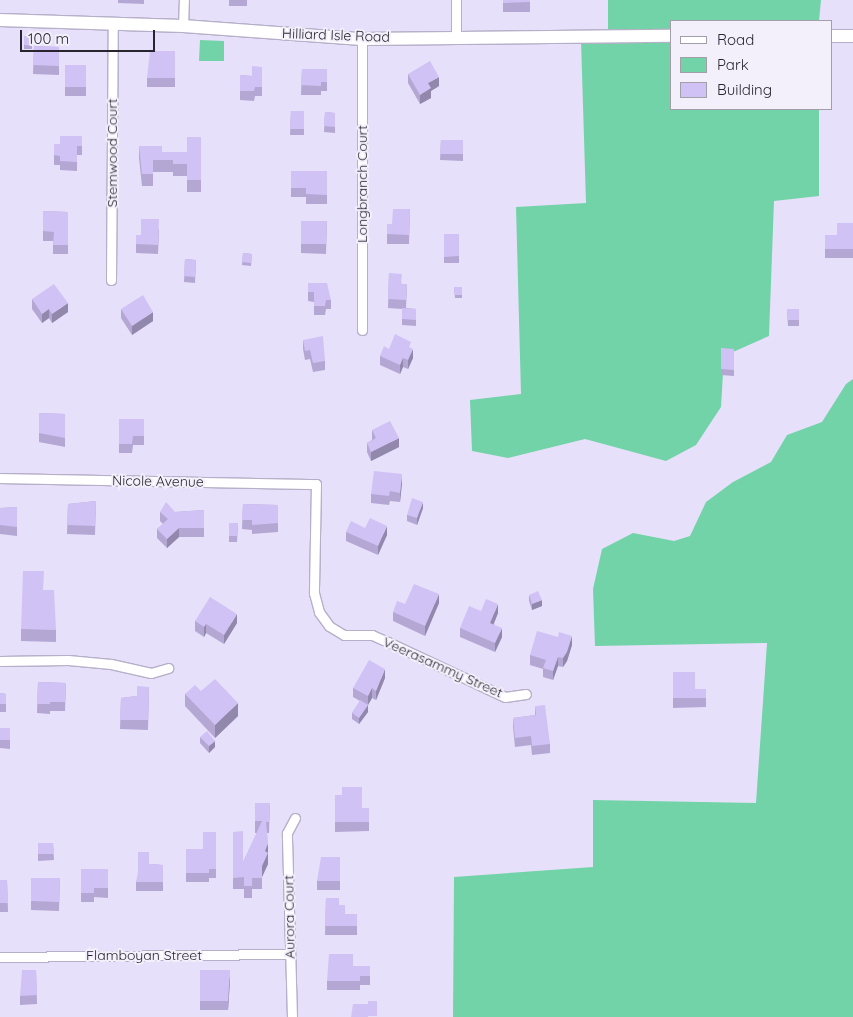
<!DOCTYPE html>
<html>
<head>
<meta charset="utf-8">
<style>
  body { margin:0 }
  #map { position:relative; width:853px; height:1017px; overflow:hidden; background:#e7e0fa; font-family:Quicksand,sans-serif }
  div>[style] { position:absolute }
  .green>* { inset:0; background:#73d3a8 }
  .roads { filter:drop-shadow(1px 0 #b6afc8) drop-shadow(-1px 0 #b6afc8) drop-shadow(0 1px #b6afc8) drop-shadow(0 -1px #b6afc8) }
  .street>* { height:9px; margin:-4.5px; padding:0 4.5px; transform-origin:4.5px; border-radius:4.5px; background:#fff }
  .secondary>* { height:12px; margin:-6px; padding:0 6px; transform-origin:6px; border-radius:6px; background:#fff }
  .wall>* { inset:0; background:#b4a7d3 }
  .shaded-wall>* { inset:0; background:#9288ac }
  .building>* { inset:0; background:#d1c2f5 }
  span { translate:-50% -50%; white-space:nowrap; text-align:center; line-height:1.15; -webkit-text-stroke:4px #f3f0fb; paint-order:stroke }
  .street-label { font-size:14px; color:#28252f }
  .legend { position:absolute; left:670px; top:20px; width:162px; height:90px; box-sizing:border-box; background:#f3f0fb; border:1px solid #a29fa9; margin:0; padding:6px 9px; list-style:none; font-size:15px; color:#28252f }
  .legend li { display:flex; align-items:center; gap:10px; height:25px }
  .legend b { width:25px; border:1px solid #a29fa9 }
  .scale { position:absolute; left:20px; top:30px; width:135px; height:22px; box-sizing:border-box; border:2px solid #28252f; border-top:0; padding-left:6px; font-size:15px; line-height:18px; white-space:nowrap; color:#28252f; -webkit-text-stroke:4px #f3f0fb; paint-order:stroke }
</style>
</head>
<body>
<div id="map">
  <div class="green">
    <div style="clip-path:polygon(608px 0,821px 0,819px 21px,672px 21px,672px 30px,602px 30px,608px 30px)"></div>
    <div style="clip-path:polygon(200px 40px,224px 41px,224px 61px,199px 61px)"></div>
    <div style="clip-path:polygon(581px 41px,672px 41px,672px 109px,819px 109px,819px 196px,774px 201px,769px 336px,724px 356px,721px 407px,696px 445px,666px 461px,585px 439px,508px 458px,472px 451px,470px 400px,521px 394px,516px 207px,586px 203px)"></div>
    <div style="clip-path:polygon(853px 379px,853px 1017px,453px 1017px,454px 877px,593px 867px,593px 800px,756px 803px,767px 643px,595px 646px,593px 589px,602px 549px,633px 533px,674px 541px,690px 536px,706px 502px,733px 482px,771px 462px,787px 435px,822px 422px,846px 384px)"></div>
  </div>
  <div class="roads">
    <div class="street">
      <div style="left:183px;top:26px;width:26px;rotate:-88deg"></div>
      <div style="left:456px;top:36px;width:36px;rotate:-90deg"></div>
      <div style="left:362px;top:39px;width:291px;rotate:90deg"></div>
      <div style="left:111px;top:280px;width:255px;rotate:-89.6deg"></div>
      <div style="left:0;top:478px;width:316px;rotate:1.1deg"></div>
      <div style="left:316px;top:484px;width:109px;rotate:91.1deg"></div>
      <div style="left:314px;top:593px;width:20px;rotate:75deg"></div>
      <div style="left:319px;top:612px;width:17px;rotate:54deg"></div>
      <div style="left:329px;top:626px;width:17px;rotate:31deg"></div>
      <div style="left:344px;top:635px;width:28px"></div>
      <div style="left:372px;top:635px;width:17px;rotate:24deg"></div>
      <div style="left:388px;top:642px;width:129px;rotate:25.2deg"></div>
      <div style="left:505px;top:697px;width:21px;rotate:-8deg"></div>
      <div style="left:0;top:661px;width:68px;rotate:-0.8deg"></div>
      <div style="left:68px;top:660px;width:43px;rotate:5.3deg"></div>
      <div style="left:111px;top:664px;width:41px;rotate:12.7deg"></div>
      <div style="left:151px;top:673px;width:18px;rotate:-16deg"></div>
      <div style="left:0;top:957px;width:289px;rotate:-0.6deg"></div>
      <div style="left:292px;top:1017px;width:184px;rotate:-91.6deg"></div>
      <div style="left:287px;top:833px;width:17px;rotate:-62deg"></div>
    </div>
    <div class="secondary">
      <div style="left:0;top:20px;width:183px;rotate:1.9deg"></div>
      <div style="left:183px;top:26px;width:179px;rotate:4.2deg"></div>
      <div style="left:362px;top:39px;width:310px;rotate:-0.6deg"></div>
      <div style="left:832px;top:36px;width:21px"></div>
    </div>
  </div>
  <div class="wall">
    <div style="clip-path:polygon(118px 0,144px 0,144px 4px,118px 3px)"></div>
    <div style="clip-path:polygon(229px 0,247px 0,247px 6px,229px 6px)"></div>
    <div style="clip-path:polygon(503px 0,530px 0,530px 12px,503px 12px)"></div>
    <div style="clip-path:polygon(24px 36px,32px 36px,32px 49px,24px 49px)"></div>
    <div style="clip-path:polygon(34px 46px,59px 47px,59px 75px,33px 74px)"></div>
    <div style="clip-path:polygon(175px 51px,175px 87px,147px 87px,147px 78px)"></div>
    <div style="clip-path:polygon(65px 65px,86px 65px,86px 96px,65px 96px)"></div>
    <div style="clip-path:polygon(262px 67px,262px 96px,255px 96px,254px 101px,240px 100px,240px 75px,252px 76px)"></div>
    <div style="clip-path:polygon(302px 69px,327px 69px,327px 91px,321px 91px,321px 95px,301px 95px)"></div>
    <div style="clip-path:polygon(408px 74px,439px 86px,431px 91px,431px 98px,420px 104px,408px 83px)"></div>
    <div style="clip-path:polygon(291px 111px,304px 111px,304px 135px,290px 135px)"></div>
    <div style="clip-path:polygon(325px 112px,335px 113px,335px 133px,324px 132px)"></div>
    <div style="clip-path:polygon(82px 136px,82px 155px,77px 155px,77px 171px,60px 170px,60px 165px,54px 165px,54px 144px,60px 144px)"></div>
    <div style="clip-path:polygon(201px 137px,201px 192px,187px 192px,187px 176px,173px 176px,173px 172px,153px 172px,153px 186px,142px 186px,139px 158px,139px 146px,162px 152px,187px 152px)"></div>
    <div style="clip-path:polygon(441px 140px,463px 140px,463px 161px,440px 160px)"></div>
    <div style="clip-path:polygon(291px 171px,327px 171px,327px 204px,306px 204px,306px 197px,291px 197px)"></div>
    <div style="clip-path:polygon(410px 209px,409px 244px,387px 244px,387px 224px,392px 224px)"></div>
    <div style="clip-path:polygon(43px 211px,68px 212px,68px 254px,53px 254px,53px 241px,43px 241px)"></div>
    <div style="clip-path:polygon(301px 221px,327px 221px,326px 254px,301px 253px)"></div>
    <div style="clip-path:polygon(853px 223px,853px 258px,825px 258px,825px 235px,837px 235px)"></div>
    <div style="clip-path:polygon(159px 229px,158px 254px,136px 253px,136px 235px,141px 235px)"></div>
    <div style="clip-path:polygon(444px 234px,459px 234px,459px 263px,444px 263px)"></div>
    <div style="clip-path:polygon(243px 253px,252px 254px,251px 266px,242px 265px)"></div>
    <div style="clip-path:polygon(185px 259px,196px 260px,195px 283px,184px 282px)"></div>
    <div style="clip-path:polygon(389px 273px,402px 284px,407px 284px,406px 308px,416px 309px,416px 326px,402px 325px,402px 309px,388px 308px)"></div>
    <div style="clip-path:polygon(308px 283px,331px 300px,331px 309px,326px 309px,325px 315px,314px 315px,314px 302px,308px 301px)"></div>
    <div style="clip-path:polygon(454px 287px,462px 287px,462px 298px,455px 298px)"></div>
    <div style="clip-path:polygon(32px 299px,68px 312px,52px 323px,49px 318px,42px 323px,32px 309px)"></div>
    <div style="clip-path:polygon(121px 309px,153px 321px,132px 335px,121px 318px)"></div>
    <div style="clip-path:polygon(787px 309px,799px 309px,799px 326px,788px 326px)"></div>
    <div style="clip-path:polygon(303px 340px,325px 361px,325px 370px,313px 372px,310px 359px,305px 360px,303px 349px)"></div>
    <div style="clip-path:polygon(411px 348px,413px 358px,408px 369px,403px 367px,400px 374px,380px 365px,380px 356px,389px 349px)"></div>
    <div style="clip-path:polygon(721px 348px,734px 349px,734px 376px,721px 375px)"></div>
    <div style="clip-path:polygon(39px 413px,65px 414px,65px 447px,39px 442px)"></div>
    <div style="clip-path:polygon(119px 419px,144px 419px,144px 445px,133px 445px,132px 453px,119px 453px)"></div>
    <div style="clip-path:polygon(372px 430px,399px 447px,371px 461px,367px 452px,367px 443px,372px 440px)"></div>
    <div style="clip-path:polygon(402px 483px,400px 502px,390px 501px,389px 505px,371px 503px,371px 494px)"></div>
    <div style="clip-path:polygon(96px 501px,95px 535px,67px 534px,68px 504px)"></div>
    <div style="clip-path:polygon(243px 504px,278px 505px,278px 532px,252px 534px,252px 530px,242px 529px)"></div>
    <div style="clip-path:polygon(17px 507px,17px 536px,0 534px,0 508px)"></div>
    <div style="clip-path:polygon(423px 508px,417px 525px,407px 521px,407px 515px)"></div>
    <div style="clip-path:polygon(204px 510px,204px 537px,179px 537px,167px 548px,157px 538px,157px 529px,163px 524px,160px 521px,160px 512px,175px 512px)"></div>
    <div style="clip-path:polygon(229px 523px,238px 523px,237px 542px,229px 542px)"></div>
    <div style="clip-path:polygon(365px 528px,387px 535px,378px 555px,346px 541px,346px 532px)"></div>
    <div style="clip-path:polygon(44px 590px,56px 630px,56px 642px,21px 641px,21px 629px)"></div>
    <div style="clip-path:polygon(529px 595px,542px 606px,532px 610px,529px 601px)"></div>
    <div style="clip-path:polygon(439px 603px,425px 636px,393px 621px,393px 612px,405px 604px)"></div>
    <div style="clip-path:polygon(481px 611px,498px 613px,494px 624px,502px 637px,495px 652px,460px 637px,460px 628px)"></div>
    <div style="clip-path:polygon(195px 621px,237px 623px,224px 644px,206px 633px,204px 637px,195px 631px)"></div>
    <div style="clip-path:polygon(572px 645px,567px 661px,563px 667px,558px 666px,553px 680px,543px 677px,543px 669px,530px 665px,530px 655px)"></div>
    <div style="clip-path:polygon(673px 672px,695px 689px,706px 689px,706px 707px,673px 708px)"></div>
    <div style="clip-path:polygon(385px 678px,376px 700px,372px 698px,368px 705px,368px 712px,359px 724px,352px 719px,352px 713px,360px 701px,353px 697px,353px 688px)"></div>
    <div style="clip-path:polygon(38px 682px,66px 683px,65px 711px,50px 711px,50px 714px,37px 713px)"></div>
    <div style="clip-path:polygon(149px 687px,148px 730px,120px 729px,121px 698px,137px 696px)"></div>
    <div style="clip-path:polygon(201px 691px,238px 716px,215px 738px,185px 706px,185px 694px)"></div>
    <div style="clip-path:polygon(0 693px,6px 694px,6px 712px,0 712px)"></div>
    <div style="clip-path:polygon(535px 706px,550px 744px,550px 753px,532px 755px,531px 745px,515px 747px,513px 727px,513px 718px,535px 715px)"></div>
    <div style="clip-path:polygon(0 728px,10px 728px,10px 749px,0 748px)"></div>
    <div style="clip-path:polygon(200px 737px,215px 747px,209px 753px,200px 743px)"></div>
    <div style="clip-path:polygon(335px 795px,362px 808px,369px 808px,369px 831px,335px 832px)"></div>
    <div style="clip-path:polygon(255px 803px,270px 803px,269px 833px,267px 833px,268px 864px,262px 877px,262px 889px,252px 889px,252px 898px,244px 898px,244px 889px,233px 889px,233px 832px,243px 862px,257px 833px,255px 833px)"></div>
    <div style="clip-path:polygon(216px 832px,216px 878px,209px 878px,209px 882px,186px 882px,186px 849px,203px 849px)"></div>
    <div style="clip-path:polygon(38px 843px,53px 843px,54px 860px,38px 861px)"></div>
    <div style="clip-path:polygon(340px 857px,340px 890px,317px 890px,317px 881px)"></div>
    <div style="clip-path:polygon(149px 864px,163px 865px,163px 891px,136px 891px,136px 882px)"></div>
    <div style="clip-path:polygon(81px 869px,108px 869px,108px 898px,94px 897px,94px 902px,81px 902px)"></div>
    <div style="clip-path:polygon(31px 878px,60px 878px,59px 911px,31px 910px)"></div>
    <div style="clip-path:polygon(0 880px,7px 880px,8px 912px,0 912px)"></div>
    <div style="clip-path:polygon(326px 898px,339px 905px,345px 914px,357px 914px,357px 935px,325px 935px)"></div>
    <div style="clip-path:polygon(353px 966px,370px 966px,370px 985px,360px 985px,360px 990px,327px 990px,327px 981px)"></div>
    <div style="clip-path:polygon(36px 970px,37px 1004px,20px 1005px,20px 996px)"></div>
    <div style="clip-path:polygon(200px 970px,230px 979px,228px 1010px,200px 1010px)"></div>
  </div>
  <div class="shaded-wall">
    <div style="clip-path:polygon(439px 77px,439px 86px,431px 91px,431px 98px,420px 104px,420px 95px,428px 83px)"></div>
    <div style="clip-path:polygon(68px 303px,68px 312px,52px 323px,52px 314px)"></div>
    <div style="clip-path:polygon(49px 309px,49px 318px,42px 323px,42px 314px)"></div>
    <div style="clip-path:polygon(153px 312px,153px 321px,132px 335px,132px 326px)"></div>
    <div style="clip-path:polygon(413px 349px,413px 358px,408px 369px,408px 360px)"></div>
    <div style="clip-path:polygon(403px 358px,403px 367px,400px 374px,400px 365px)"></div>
    <div style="clip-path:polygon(399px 438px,399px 447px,371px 461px,371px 452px)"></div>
    <div style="clip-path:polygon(402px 474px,402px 483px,400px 502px,400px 493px)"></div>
    <div style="clip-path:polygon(423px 502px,423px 508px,417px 525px,417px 518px)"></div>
    <div style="clip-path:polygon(387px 526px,387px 535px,378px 555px,378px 546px)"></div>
    <div style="clip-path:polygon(179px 528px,179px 537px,167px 548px,167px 539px)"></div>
    <div style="clip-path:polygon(439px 594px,439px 603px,425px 636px,425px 626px)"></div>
    <div style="clip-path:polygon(542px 600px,542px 606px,532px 610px,532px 604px)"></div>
    <div style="clip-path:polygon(498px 604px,498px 613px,490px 632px,490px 623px)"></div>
    <div style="clip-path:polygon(237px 614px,237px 623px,224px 644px,224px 635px)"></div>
    <div style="clip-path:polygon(206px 624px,206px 633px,204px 637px,204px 627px)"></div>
    <div style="clip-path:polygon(502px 628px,502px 637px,495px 652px,495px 643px)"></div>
    <div style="clip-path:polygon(572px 636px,572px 645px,567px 661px,563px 667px,563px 658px)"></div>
    <div style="clip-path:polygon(558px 657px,558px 666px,553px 680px,553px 671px)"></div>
    <div style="clip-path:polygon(385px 669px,385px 678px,376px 700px,376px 691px)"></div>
    <div style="clip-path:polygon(372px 688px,372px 698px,368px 705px,368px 696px)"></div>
    <div style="clip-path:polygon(238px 703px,238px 716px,215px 738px,215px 725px)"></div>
    <div style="clip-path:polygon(368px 705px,368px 712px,359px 724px,359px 718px)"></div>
    <div style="clip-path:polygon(215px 741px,215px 747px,209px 753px,209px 746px)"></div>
    <div style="clip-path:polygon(268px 843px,268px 864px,262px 877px,262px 866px,265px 851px)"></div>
    <div style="clip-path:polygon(230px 970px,230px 979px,228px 1010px,228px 1001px)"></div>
  </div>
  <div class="building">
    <div style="clip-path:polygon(503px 0,530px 0,530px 2px,503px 3px)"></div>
    <div style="clip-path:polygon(24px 36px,32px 36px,32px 46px,24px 45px)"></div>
    <div style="clip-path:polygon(34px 46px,59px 47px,59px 66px,33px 65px)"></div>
    <div style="clip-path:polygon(150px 51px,175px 51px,175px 78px,147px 78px)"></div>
    <div style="clip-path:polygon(430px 61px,439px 77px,428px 83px,431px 88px,420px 95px,408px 74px)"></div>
    <div style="clip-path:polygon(65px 65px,86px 65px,86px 87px,65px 87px)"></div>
    <div style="clip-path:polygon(252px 66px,262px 67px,262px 87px,255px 87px,254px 91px,240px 91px,240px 75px,252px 76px)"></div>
    <div style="clip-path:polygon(302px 69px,327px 69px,327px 82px,321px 82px,321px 86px,301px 85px)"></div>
    <div style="clip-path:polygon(291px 111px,304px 111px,304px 129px,290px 129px)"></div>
    <div style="clip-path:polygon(325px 112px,335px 113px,335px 127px,324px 126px)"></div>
    <div style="clip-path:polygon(60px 136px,82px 136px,82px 146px,77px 146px,77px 162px,60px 161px,60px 156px,54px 155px,54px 144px,60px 144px)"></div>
    <div style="clip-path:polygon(187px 137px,201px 137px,201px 180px,187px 180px,187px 164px,173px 164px,173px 160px,153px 160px,153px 174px,142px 174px,139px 146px,162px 146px,162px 152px,187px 152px)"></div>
    <div style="clip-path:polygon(441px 140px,463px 140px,463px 154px,440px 154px)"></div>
    <div style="clip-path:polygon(291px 171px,327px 171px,327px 195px,306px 194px,306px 188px,291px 188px)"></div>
    <div style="clip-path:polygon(393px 209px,410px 209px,409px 235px,387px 234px,387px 224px,392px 224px)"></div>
    <div style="clip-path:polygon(43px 211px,68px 212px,68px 245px,53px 245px,54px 232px,43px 231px)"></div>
    <div style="clip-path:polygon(141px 219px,159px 219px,158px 245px,136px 244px,136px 235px,141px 235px)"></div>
    <div style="clip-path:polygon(301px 221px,327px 221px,326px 244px,301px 244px)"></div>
    <div style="clip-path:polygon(837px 223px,853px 223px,853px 249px,825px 249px,825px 235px,837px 235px)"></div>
    <div style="clip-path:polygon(444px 234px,459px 234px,459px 256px,444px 257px)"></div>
    <div style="clip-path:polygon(243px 253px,252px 254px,251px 263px,242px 262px)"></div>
    <div style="clip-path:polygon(185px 259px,196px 260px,195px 277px,184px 276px)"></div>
    <div style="clip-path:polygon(389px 273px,402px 274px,401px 284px,407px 284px,406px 300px,388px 299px)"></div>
    <div style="clip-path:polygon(308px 283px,327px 283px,331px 300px,326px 300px,325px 306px,314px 306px,314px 292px,308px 292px)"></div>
    <div style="clip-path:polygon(54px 284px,68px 303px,52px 314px,49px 309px,42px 314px,32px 299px)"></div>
    <div style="clip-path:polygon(454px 287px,462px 287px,462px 295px,455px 295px)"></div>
    <div style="clip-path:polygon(143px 295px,153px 312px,132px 326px,121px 309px)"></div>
    <div style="clip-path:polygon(402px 308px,416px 309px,416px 320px,402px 319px)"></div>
    <div style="clip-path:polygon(787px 309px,799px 309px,799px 320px,788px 320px)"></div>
    <div style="clip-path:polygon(395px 334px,411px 342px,409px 347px,413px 349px,408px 360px,403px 358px,400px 365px,380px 356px,384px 346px,389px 349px)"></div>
    <div style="clip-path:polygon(323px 336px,325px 361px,313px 363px,310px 350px,305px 351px,303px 340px)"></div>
    <div style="clip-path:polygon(721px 348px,734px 349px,734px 370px,721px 369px)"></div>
    <div style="clip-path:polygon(39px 413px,65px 414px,65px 438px,39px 433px)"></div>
    <div style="clip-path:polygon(119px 419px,144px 419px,144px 436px,133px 436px,132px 444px,119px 444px)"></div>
    <div style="clip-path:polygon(390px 421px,399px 438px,371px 452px,367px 443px,376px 438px,372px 430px)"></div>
    <div style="clip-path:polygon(374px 471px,402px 474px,400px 493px,390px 491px,389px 496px,371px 494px)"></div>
    <div style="clip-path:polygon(412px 498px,423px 502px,417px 518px,407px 515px)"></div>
    <div style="clip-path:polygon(96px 501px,95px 526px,67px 525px,68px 504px)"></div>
    <div style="clip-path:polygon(166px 502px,175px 512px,204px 510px,204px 528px,179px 528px,167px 539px,157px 529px,168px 519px,160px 512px)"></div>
    <div style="clip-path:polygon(243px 504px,278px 505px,278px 523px,252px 525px,252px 520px,242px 520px)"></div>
    <div style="clip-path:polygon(17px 507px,17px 527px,0 525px,0 508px)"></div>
    <div style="clip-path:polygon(370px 518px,387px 526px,378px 546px,346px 532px,351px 521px,365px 528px)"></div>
    <div style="clip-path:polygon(229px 523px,238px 523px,237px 536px,229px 536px)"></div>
    <div style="clip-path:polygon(23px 571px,44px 571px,43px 590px,54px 590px,56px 630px,21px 629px)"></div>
    <div style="clip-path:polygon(414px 584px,439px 594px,425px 626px,393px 612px,397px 601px,405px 604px)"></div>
    <div style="clip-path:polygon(538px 591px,542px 600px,532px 604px,529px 595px)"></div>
    <div style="clip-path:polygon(210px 597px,237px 614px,224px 635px,206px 624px,204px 627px,195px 621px)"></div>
    <div style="clip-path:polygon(486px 599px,498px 604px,490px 623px,502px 628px,495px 643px,460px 628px,469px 606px,481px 611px)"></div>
    <div style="clip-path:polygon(537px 631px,558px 637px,559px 632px,572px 636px,567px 652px,563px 658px,558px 657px,553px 671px,543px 668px,546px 660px,530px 655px)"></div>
    <div style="clip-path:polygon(369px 660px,385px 669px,376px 691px,372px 688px,368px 696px,353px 688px)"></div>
    <div style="clip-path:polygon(673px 672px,695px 672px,695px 689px,706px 689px,706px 698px,673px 698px)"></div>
    <div style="clip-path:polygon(215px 679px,238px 703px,215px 725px,185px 694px,195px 685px,201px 691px)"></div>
    <div style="clip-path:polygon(38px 682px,66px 683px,65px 702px,50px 702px,50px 704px,37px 704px)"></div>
    <div style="clip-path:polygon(137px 686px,149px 687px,148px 720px,120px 720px,121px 698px,137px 696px)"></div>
    <div style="clip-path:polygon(0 693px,6px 694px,6px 704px,0 704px)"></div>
    <div style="clip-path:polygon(360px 700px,368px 705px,359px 718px,352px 713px)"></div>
    <div style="clip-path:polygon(545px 705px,550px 744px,532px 746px,531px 736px,515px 738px,513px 718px,536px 715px,535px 706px)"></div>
    <div style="clip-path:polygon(0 728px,10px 728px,10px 740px,0 740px)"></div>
    <div style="clip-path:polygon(207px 731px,215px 741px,209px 746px,200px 737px)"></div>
    <div style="clip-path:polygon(342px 787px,362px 787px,362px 808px,369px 808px,369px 822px,335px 822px,335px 795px,342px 795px)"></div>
    <div style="clip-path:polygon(255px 803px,270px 803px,269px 822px,266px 822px,268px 843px,265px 851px,268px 853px,262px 866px,262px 878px,252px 878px,252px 886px,244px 886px,244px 877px,233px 878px,233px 832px,243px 831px,243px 862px,262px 821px,255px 821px)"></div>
    <div style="clip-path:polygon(203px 832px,216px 832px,216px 869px,209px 869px,209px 873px,186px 873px,186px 849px,203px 849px)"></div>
    <div style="clip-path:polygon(38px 843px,53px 843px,54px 854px,38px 854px)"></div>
    <div style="clip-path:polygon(138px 852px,149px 852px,149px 864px,163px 865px,163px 882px,136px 882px,138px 872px)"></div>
    <div style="clip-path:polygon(321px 857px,340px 857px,340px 881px,317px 881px)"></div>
    <div style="clip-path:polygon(81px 869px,108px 869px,108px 888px,94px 888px,94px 893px,81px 893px)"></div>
    <div style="clip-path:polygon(31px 878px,60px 878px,59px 902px,31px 901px)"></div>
    <div style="clip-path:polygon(0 880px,7px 880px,8px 903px,0 903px)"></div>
    <div style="clip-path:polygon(326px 898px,339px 898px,339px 905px,345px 905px,345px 914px,357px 914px,357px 926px,325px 926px)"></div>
    <div style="clip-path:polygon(329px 954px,353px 954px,353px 966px,370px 966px,370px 976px,360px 976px,360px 981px,327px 981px)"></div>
    <div style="clip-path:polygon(22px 970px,36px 970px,37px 995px,20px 996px)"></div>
    <div style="clip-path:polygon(200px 970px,230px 970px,228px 1001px,200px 1001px)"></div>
    <div style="clip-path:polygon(368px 1001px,377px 1001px,377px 1016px,368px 1016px,368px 1017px,351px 1017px,353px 1004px,368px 1004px)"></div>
  </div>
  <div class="street-label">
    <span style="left:336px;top:35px;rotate:2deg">Hilliard Isle Road</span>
    <span style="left:112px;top:153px;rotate:-90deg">Stemwood Court</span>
    <span style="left:362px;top:184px;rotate:-90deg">Longbranch Court</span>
    <span style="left:158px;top:481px;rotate:1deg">Nicole Avenue</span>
    <span style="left:443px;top:667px;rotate:24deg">Veerasammy Street</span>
    <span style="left:289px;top:917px;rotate:-91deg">Aurora Court</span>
    <span style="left:144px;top:955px">Flamboyan Street</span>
  </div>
  <ul class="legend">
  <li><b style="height:6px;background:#fff"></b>Road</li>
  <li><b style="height:14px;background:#73d3a8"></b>Park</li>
  <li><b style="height:14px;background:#d1c2f5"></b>Building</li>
  </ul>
  <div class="scale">100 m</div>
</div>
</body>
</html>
